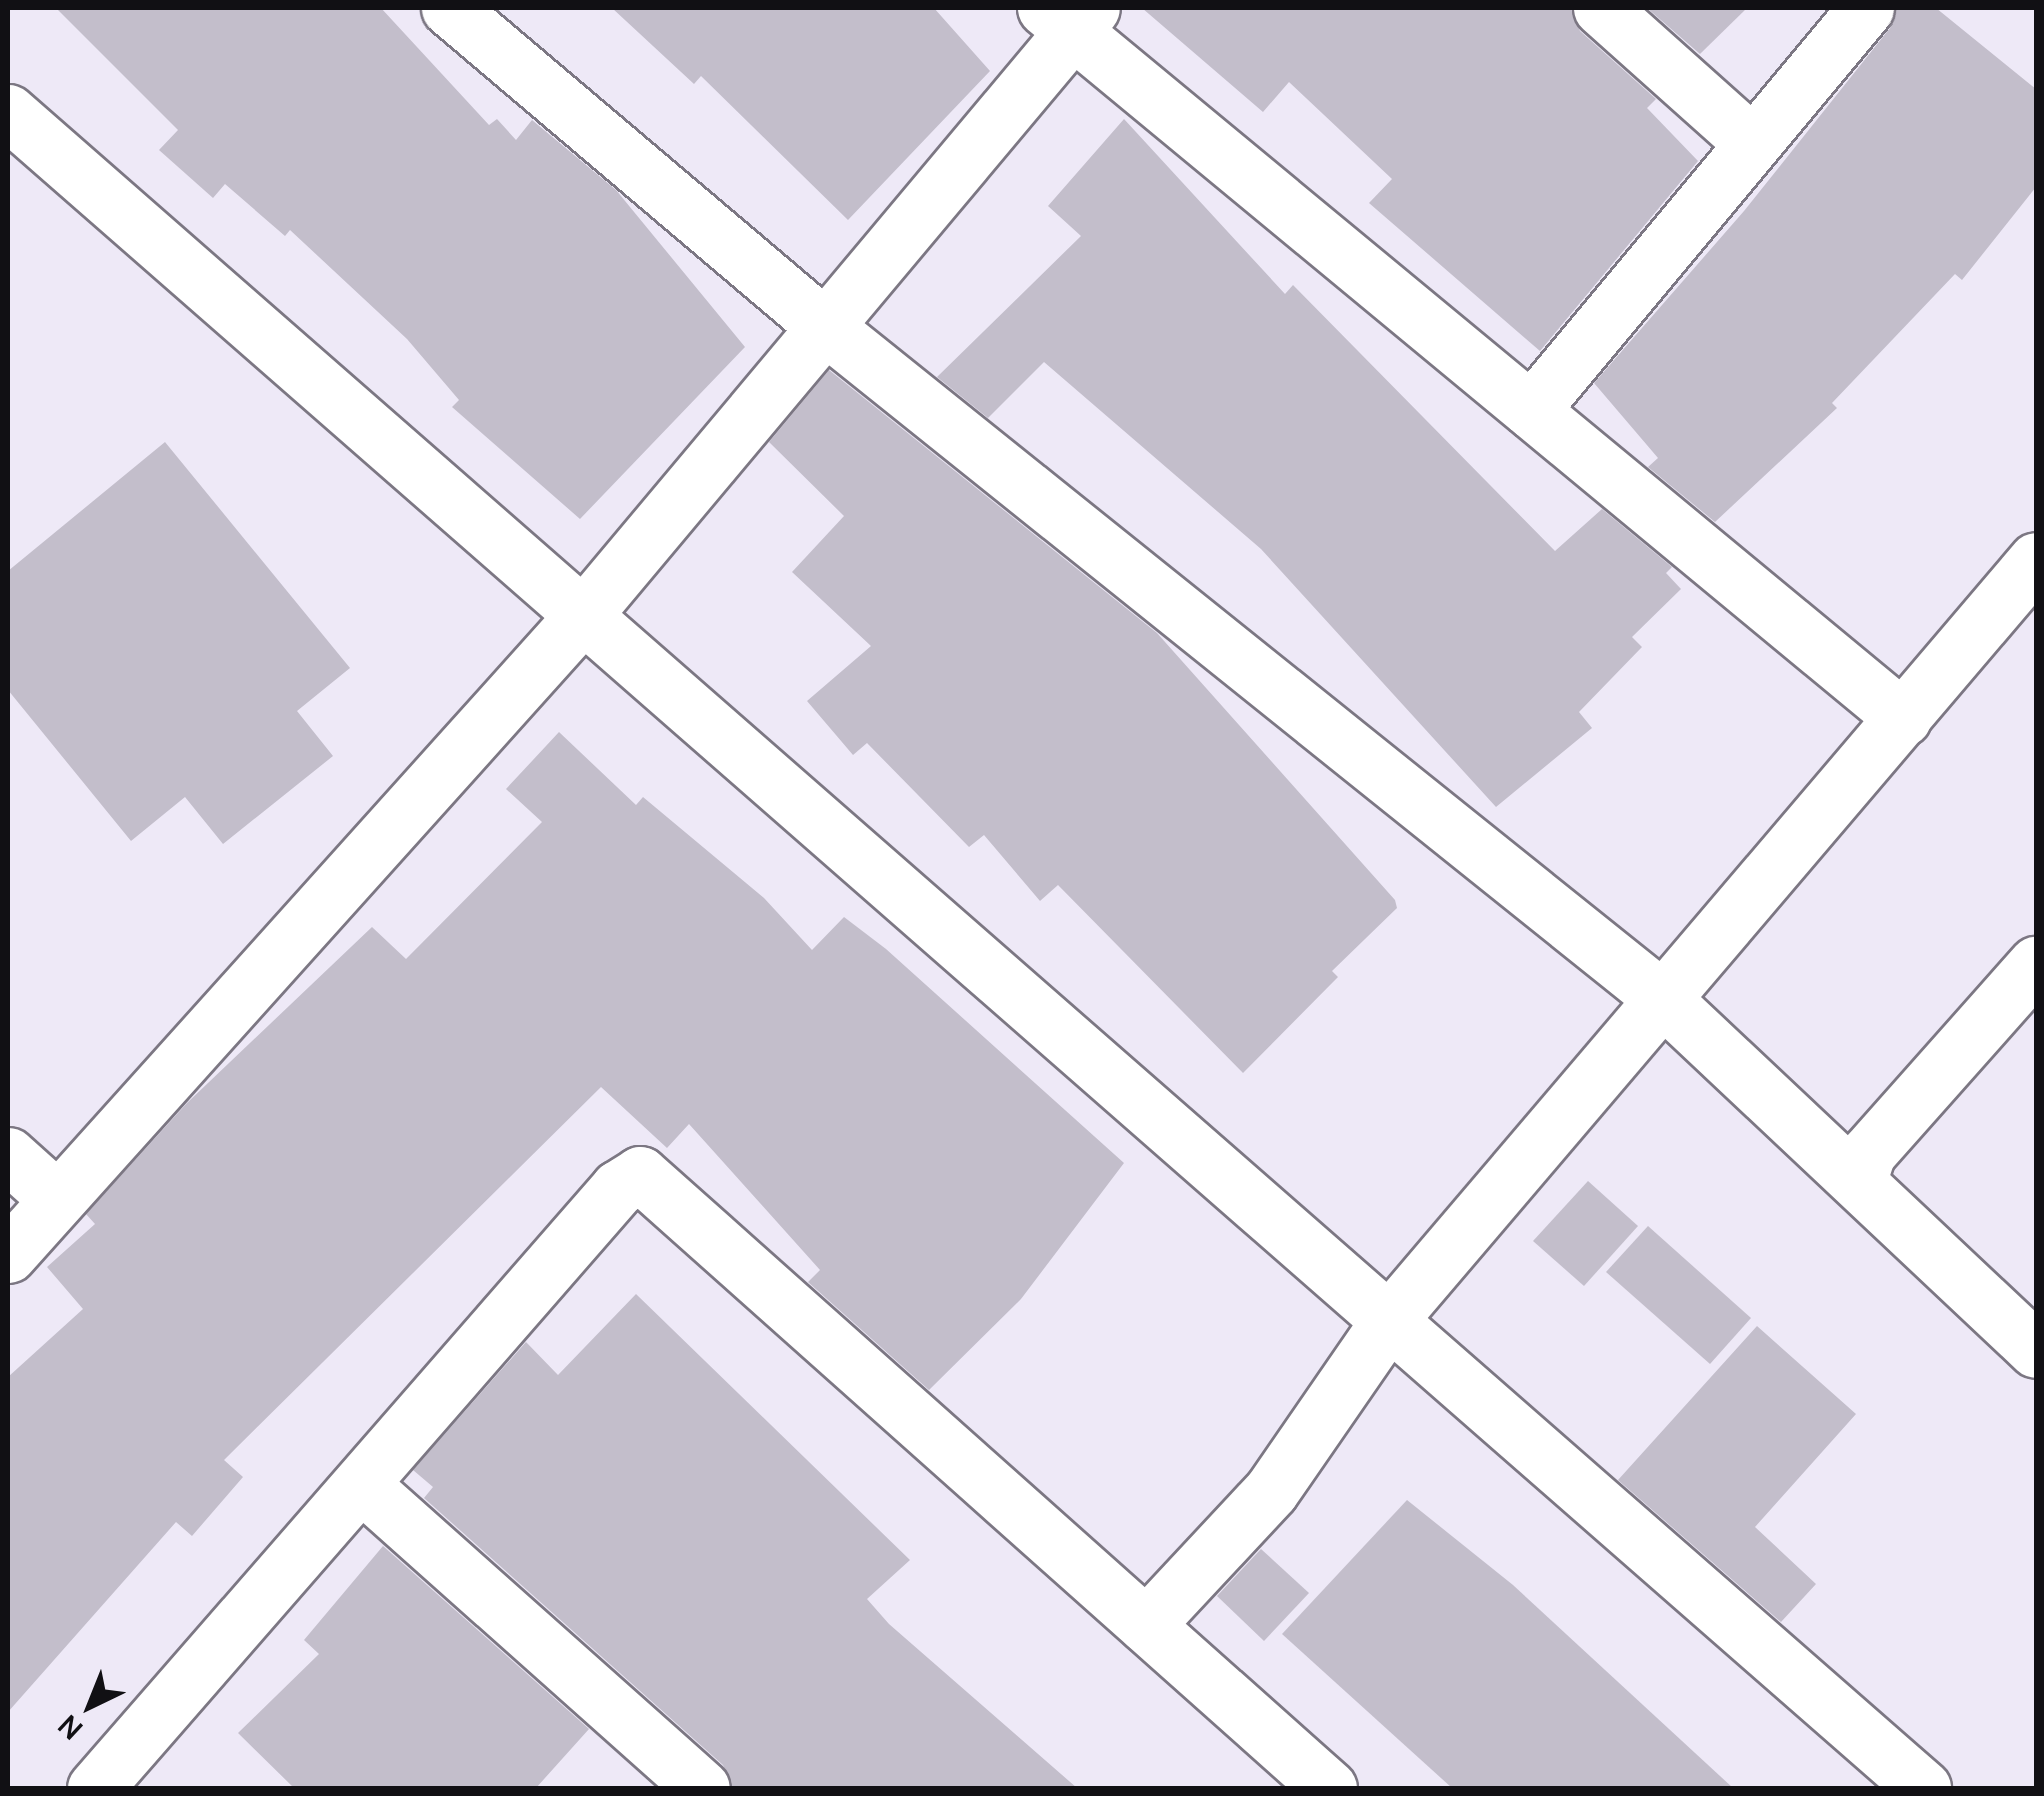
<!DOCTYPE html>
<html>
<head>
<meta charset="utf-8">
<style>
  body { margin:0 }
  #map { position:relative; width:2044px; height:1796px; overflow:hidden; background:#eee9f7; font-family:Manrope,sans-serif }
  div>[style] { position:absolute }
  .building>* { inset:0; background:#c3becb }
  .roads { filter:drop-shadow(2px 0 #7c7783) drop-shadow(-2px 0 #7c7783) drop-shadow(0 2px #7c7783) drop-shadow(0 -2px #7c7783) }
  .minor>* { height:55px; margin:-27.5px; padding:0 27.5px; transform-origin:27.5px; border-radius:27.5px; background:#fff }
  span { translate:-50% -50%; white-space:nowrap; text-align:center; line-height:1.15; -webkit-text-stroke:8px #eee9f7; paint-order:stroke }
  .frame { position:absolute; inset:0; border:10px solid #111014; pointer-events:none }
  .north { position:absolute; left:40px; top:1656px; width:100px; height:100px; -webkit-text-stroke:8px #eee9f7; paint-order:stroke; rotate:223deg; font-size:28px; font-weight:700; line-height:40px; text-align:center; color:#111014 }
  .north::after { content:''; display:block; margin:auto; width:35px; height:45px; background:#111014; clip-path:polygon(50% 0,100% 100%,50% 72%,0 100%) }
</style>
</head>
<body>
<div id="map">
  <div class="building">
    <div style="clip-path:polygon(56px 8px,381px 8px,489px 125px,497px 119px,516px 140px,532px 120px,616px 190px,745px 347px,580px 519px,452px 407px,459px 400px,407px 339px,290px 230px,285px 236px,225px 184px,213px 198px,159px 150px,178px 130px)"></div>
    <div style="clip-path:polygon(612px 8px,934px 8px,990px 71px,848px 220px,701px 76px,694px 84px)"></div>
    <div style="clip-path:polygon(1142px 8px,1571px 8px,1580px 31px,1656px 99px,1647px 108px,1698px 161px,1540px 351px,1369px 203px,1392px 179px,1289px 82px,1263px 112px)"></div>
    <div style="clip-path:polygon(1647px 8px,1747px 8px,1700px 54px)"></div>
    <div style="clip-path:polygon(1896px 8px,1936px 8px,2036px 89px,2036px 187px,1962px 280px,1955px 274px,1832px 403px,1837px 408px,1715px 522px,1648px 467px,1658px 458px,1594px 383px,1744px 211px,1890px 28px)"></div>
    <div style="clip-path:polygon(1124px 119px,1285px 294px,1293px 285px,1555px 551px,1602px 509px,1672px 567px,1666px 573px,1681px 589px,1632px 637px,1642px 647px,1579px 712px,1592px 728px,1496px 807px,1261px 549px,1044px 362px,988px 418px,937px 377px,1081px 236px,1048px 206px)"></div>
    <div style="clip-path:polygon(829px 370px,1157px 633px,1395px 900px,1397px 908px,1332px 971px,1338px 977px,1243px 1073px,1058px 885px,1040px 901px,984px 835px,969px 847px,867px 743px,853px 755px,807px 701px,871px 646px,792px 572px,844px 516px,769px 442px)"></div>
    <div style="clip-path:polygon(165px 442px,350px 668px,297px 711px,333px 756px,223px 844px,185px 797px,131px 841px,8px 690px,8px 571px)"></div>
    <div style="clip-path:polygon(559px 732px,636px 805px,643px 797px,764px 898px,812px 950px,844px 917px,886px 949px,1124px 1163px,1021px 1299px,929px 1390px,808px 1282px,820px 1270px,689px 1124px,667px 1148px,601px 1087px,224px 1460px,243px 1477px,192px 1536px,176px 1522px,8px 1712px,8px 1377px,83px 1309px,47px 1267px,95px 1224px,86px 1214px,187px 1103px,372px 927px,406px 959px,542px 822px,506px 789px)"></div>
    <div style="clip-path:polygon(1588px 1181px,1638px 1226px,1584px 1286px,1533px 1241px)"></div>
    <div style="clip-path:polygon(1648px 1226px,1751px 1318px,1710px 1364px,1606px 1272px)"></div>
    <div style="clip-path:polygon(636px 1294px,910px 1560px,867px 1599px,889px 1624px,1077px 1788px,732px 1788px,723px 1765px,424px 1498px,433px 1487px,413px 1470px,526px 1342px,558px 1375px)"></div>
    <div style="clip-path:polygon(1757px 1326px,1856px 1414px,1755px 1527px,1816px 1584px,1781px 1622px,1618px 1480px)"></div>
    <div style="clip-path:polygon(1407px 1500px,1513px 1585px,1733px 1788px,1452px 1788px,1282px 1634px)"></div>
    <div style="clip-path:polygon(383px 1546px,589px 1729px,536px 1788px,294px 1788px,238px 1733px,319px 1654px,304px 1640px)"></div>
    <div style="clip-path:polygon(1261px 1549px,1309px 1593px,1264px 1641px,1217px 1596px)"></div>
  </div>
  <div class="roads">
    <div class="minor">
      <div style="left:449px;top:8px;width:497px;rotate:40.3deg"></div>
      <div style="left:828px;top:329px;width:1071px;rotate:38.74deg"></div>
      <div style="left:1663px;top:999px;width:512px;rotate:43.26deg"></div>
      <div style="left:1045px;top:8px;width:1114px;rotate:39.61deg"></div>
      <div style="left:1601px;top:8px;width:200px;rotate:41.8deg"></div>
      <div style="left:8px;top:112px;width:2545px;rotate:41.19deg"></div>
      <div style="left:1531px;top:410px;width:523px;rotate:-50.19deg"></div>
      <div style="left:8px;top:1155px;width:64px;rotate:41.9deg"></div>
      <div style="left:1860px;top:1177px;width:25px;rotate:-72deg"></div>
      <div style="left:1868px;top:1153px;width:253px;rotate:-48.4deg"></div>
      <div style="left:8px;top:1255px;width:863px;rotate:-48.05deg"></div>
      <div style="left:585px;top:613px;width:789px;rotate:-50.04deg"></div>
      <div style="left:362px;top:1485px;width:455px;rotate:41.7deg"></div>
      <div style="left:1146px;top:1625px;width:183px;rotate:-47deg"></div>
      <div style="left:1271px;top:1491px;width:208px;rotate:-55.4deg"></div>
      <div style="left:1389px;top:1320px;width:998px;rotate:-49.59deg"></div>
      <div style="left:95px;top:1788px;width:796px;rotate:-48.92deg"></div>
      <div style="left:618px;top:1188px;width:26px;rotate:-32deg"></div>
      <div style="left:640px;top:1174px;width:923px;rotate:41.71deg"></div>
    </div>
  </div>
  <div class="frame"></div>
  <div class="north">N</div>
</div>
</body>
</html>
